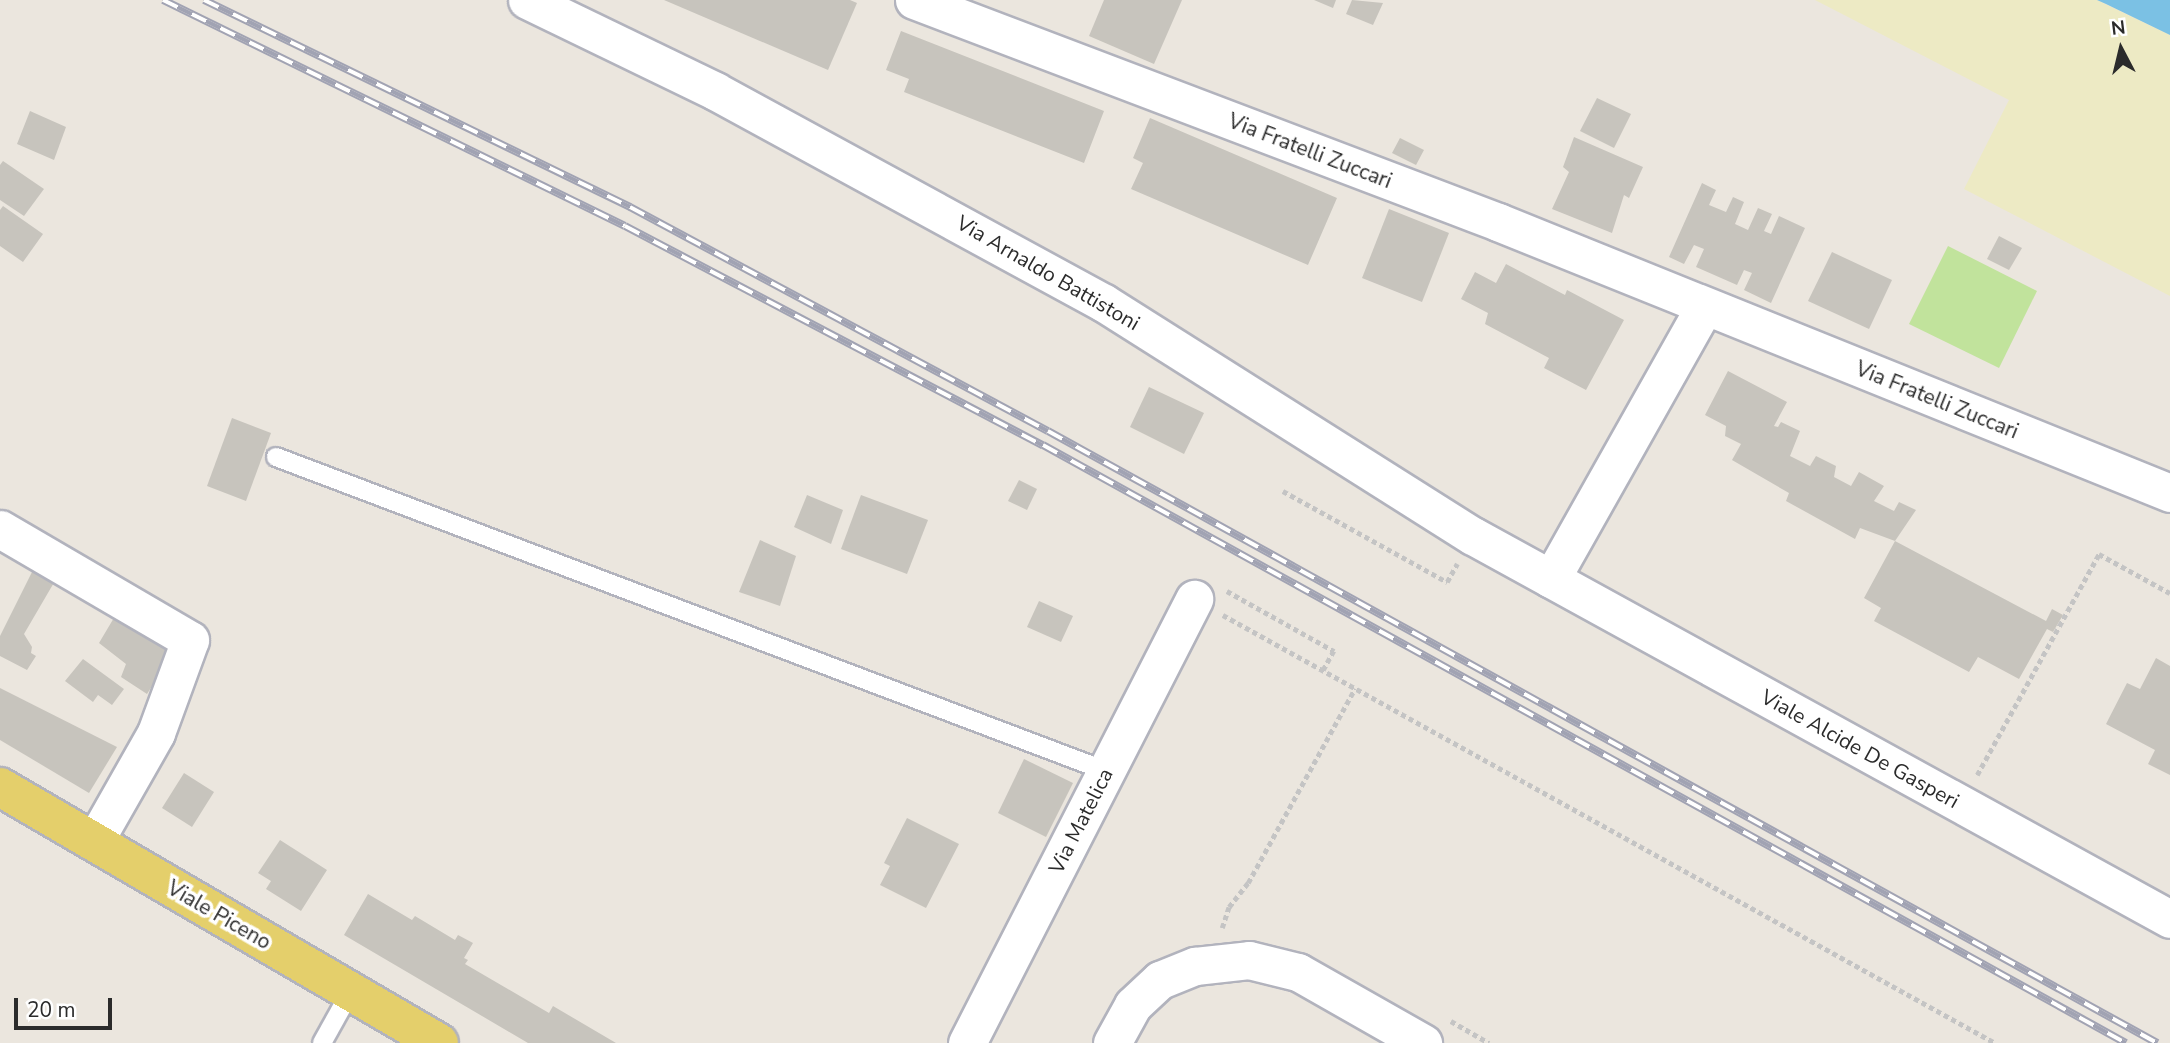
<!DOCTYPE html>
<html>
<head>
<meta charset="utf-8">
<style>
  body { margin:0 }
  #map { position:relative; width:2170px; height:1043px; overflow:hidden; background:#ebe6de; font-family:"Nunito Sans",sans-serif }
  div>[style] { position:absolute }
  .sand>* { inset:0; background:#edeac4 }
  .pitch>* { inset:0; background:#c1e39c }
  .water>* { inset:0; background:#7bc1e4 }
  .building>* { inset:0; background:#c7c4bd }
  .path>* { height:4.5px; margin-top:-2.25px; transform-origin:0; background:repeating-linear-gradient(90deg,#c4c4c4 0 5px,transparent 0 8.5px) }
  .roads { filter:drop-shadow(2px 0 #b2b3bd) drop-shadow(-2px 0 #b2b3bd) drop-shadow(0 2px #b2b3bd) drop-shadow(0 -2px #b2b3bd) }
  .lane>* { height:18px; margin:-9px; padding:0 9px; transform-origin:9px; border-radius:9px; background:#fff }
  .street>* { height:37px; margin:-18.5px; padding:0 18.5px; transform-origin:18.5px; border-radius:18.5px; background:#fff }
  .primary>* { height:38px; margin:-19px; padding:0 19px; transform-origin:19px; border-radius:19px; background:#e4cf6b }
  .rail>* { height:8px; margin-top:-4px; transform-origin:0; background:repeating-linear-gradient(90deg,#fff 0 16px,#a1a3b3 0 32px); box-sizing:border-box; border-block:2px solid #a1a3b3 }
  span { translate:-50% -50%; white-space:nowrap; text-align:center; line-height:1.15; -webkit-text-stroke:7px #fff; paint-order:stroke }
  .street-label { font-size:21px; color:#2b2b2b }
  .north { position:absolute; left:2086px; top:14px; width:70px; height:70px; -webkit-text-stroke:5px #fff; paint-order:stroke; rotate:353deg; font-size:19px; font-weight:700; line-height:28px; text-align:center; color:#2b2b2b }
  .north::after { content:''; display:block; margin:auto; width:24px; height:32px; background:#2b2b2b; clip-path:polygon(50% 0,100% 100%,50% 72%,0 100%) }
  .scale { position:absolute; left:14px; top:998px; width:98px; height:32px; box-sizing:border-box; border:4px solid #2b2b2b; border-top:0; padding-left:9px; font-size:21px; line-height:24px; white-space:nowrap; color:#2b2b2b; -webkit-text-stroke:5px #fff; paint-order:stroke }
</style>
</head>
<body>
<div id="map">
  <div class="sand">
    <div style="clip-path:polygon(1815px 0,2097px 0,2170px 35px,2170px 296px,1964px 189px,2009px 100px)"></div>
  </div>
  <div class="pitch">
    <div style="clip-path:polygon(1948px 246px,2037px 291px,1999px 368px,1909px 324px)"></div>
  </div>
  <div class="water">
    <div style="clip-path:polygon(2097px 0,2170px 0,2170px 35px,2106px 4px)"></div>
  </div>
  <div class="building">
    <div style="clip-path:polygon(664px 0,850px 0,857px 3px,828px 70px)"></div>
    <div style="clip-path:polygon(1104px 0,1182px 0,1154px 64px,1089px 36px)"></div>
    <div style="clip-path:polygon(1314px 0,1336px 0,1333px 8px)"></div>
    <div style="clip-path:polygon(1352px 0,1383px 3px,1373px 25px,1346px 14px)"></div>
    <div style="clip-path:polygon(901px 31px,1104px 111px,1084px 163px,904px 92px,909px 79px,886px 70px)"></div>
    <div style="clip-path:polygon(1597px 98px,1631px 114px,1614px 148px,1580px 131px)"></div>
    <div style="clip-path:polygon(30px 111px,66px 127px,54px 160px,17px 144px)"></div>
    <div style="clip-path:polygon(1150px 118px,1337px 198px,1308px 265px,1131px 189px,1143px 163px,1133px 158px)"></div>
    <div style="clip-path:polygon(1574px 137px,1643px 167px,1629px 198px,1624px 195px,1612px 233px,1552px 209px,1569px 172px,1563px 167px)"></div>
    <div style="clip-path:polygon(1400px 138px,1424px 150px,1416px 165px,1392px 153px)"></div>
    <div style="clip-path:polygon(3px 161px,44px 189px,24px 216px,0 200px,0 165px)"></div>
    <div style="clip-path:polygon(1702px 183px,1716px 190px,1709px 205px,1726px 212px,1733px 197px,1744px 202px,1735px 224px,1748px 230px,1758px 208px,1772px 214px,1764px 231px,1771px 234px,1779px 216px,1805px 228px,1771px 303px,1744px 290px,1752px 273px,1744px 270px,1737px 285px,1696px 267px,1704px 249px,1694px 245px,1684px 264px,1669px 257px)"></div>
    <div style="clip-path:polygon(3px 206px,43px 234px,23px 262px,0 246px,0 210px)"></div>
    <div style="clip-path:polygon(1389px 209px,1449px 233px,1422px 302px,1362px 278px)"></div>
    <div style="clip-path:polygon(1999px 236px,2022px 248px,2009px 270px,1987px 259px)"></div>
    <div style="clip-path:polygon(1832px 252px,1892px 280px,1869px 329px,1808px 301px)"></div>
    <div style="clip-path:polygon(1506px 264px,1565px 295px,1567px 290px,1624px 320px,1586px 390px,1544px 368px,1549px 358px,1485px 324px,1488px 313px,1461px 299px,1475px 272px,1496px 283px)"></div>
    <div style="clip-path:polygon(1728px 371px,1787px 402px,1774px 426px,1778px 427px,1781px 422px,1800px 431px,1790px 456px,1810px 466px,1816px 456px,1836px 466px,1834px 477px,1851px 486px,1859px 472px,1884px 486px,1874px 501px,1894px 511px,1899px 502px,1916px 510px,1895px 541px,1860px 528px,1855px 539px,1786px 501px,1789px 493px,1732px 460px,1741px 444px,1725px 436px,1726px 426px,1705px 415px)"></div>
    <div style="clip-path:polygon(1149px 387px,1204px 413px,1184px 454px,1130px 427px)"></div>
    <div style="clip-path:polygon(232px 418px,271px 433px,246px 501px,207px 486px)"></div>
    <div style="clip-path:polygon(1019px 480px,1037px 489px,1027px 510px,1008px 501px)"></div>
    <div style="clip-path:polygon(807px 495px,843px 510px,831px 544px,794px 527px)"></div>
    <div style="clip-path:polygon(861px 495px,928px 520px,907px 574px,841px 549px)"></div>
    <div style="clip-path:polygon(760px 540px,796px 556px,780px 606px,739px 592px)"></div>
    <div style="clip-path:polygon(1895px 541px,2046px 621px,2052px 609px,2063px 615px,2053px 632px,2047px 629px,2019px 679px,1978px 657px,1969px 672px,1874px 621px,1881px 608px,1864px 598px)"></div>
    <div style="clip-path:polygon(37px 562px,59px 574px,24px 634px,32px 647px,31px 653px,36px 656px,27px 670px,0 656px,0 636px)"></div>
    <div style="clip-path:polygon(1039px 601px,1073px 616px,1061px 642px,1027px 627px)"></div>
    <div style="clip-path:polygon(121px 606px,180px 642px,147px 694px,121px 677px,126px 664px,99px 643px)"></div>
    <div style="clip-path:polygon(2156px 658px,2170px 666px,2170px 775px,2148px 764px,2155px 750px,2106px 724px,2127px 683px,2140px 689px)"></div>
    <div style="clip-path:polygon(83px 659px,124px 689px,112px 705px,98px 695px,93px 702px,65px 681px)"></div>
    <div style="clip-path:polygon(0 688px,117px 747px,89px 793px,0 740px)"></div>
    <div style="clip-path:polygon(1024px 759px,1073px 783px,1046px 837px,998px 813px)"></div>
    <div style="clip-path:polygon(184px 773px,214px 792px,192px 827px,162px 808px)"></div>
    <div style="clip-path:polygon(907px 818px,959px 844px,926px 908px,880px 885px,890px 866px,884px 863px)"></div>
    <div style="clip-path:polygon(280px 840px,327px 870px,301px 911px,266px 889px,271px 881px,258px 873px)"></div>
    <div style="clip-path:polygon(368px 894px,412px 920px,415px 916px,455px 940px,458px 935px,473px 943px,464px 958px,468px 960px,465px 964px,549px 1013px,553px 1006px,616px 1043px,528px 1043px,344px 935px)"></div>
  </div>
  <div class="path">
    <div style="left:1283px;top:491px;width:188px;rotate:29deg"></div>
    <div style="left:1447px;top:582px;width:21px;rotate:-61deg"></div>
    <div style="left:1227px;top:591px;width:123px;rotate:29.3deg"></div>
    <div style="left:1334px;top:651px;width:23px;rotate:119deg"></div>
    <div style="left:1223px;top:615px;width:883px;rotate:29deg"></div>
    <div style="left:1977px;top:775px;width:252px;rotate:-61.1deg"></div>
    <div style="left:2099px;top:554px;width:81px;rotate:28.8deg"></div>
    <div style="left:1222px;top:928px;width:22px;rotate:-72deg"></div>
    <div style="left:1229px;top:907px;width:31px;rotate:-52deg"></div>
    <div style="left:1248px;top:883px;width:222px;rotate:-61.2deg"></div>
    <div style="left:1451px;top:1021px;width:44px;rotate:30.1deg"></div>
  </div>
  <div class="roads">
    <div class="lane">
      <div style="left:276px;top:457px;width:887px;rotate:20.72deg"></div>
      <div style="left:322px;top:1043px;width:60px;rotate:-60.9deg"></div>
    </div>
    <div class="street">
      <div style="left:527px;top:0;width:209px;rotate:25.8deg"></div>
      <div style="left:715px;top:91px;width:443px;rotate:28.6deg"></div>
      <div style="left:1104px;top:303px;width:436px;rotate:32.3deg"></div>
      <div style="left:1473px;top:536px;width:795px;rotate:28.79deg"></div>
      <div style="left:914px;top:0;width:625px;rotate:20.81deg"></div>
      <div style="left:1498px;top:222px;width:725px;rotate:21.96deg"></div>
      <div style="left:0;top:529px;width:220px;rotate:30.3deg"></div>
      <div style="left:190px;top:640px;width:99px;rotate:110.1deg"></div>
      <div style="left:156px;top:733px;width:125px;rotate:119.6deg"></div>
      <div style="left:1551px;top:579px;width:312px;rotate:-60.6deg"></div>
      <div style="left:967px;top:1043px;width:499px;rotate:-62.9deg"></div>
      <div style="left:1112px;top:1043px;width:43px;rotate:-61.1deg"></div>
      <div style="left:1133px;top:1005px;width:37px;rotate:-43deg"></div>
      <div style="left:1160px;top:980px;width:38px;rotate:-22deg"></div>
      <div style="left:1195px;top:966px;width:54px;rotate:-6.3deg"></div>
      <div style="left:1249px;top:960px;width:50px;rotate:13.8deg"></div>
      <div style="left:1298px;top:972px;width:144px;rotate:29.6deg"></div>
    </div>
    <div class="primary">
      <div style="left:0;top:787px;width:508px;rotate:30.25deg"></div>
    </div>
  </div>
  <div class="rail">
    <div style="left:163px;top:0;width:514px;rotate:26.07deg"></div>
    <div style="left:625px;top:226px;width:472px;rotate:27.7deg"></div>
    <div style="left:1043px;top:445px;width:1237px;rotate:28.91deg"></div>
    <div style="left:204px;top:0;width:474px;rotate:25.9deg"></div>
    <div style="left:630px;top:207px;width:474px;rotate:28.2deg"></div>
    <div style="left:1048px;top:431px;width:1267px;rotate:28.89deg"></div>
  </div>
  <div class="street-label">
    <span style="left:1310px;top:151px;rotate:21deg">Via Fratelli Zuccari</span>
    <span style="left:1048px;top:273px;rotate:30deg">Via Arnaldo Battistoni</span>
    <span style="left:1937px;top:400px;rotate:22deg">Via Fratelli Zuccari</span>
    <span style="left:1860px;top:749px;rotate:29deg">Viale Alcide De Gasperi</span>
    <span style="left:1081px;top:821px;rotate:-63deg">Via Matelica</span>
    <span style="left:219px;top:915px;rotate:30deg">Viale Piceno</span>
  </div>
  <div class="north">N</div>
  <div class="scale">20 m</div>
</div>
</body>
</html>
